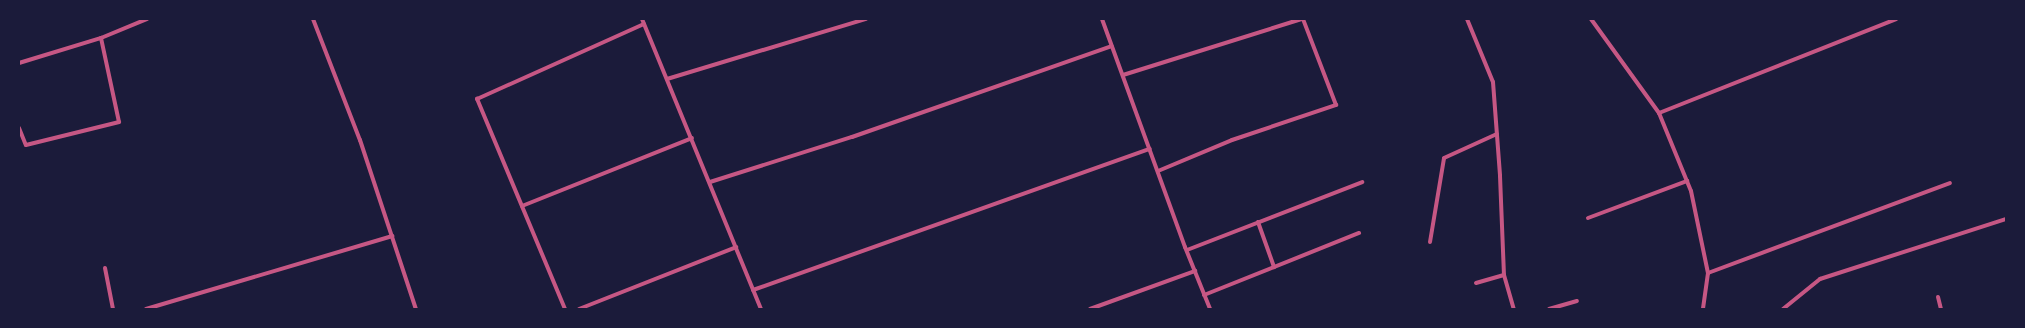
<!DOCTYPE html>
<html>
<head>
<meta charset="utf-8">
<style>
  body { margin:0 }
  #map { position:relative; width:2025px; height:328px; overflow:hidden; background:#1b1b3a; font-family:"Fira Sans Condensed",sans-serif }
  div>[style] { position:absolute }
  .minor>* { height:4px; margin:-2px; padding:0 2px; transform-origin:2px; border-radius:2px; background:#c65784 }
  span { translate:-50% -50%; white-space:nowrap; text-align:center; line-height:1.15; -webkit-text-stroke:4px #1b1b3a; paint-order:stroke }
  .frame { position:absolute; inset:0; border:20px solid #1b1b3a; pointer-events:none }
</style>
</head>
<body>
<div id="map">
  <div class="minor">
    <div style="left:313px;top:19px;width:130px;rotate:68.8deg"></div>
    <div style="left:360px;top:140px;width:178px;rotate:71.7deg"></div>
    <div style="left:642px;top:19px;width:313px;rotate:67.7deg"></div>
    <div style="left:1102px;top:19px;width:243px;rotate:70deg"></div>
    <div style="left:1185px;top:247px;width:67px;rotate:68deg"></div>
    <div style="left:1467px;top:19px;width:68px;rotate:67.6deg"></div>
    <div style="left:1493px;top:82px;width:94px;rotate:85.7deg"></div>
    <div style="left:1500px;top:176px;width:99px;rotate:87.7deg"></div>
    <div style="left:1504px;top:275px;width:35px;rotate:74deg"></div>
    <div style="left:1591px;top:19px;width:116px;rotate:54.1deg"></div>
    <div style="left:1659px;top:113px;width:84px;rotate:67.7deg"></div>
    <div style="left:1691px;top:191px;width:84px;rotate:78.3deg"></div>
    <div style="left:1708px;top:273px;width:36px;rotate:98deg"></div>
    <div style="left:19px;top:63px;width:86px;rotate:-17deg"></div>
    <div style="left:101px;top:38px;width:50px;rotate:-22.4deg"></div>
    <div style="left:1123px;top:75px;width:188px;rotate:-17.4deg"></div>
    <div style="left:667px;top:79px;width:208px;rotate:-16.8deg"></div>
    <div style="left:1659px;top:113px;width:255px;rotate:-21.6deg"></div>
    <div style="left:19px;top:128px;width:18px;rotate:68deg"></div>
    <div style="left:26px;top:145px;width:96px;rotate:-13.9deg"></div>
    <div style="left:119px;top:122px;width:86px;rotate:-102.1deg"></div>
    <div style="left:1158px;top:171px;width:80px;rotate:-22.7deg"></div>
    <div style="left:1232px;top:140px;width:110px;rotate:-18.6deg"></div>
    <div style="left:1336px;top:105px;width:92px;rotate:-111deg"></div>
    <div style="left:710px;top:182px;width:149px;rotate:-17.6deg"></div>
    <div style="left:852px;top:137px;width:275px;rotate:-19.3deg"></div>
    <div style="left:522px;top:206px;width:183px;rotate:-21.8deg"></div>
    <div style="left:1588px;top:218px;width:106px;rotate:-20.5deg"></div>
    <div style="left:1258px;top:222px;width:48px;rotate:70.4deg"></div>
    <div style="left:1430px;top:242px;width:85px;rotate:-80.5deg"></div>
    <div style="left:1444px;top:158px;width:58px;rotate:-24.4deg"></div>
    <div style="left:1187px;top:250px;width:188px;rotate:-21.2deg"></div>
    <div style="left:105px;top:268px;width:42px;rotate:79deg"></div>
    <div style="left:1708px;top:273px;width:258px;rotate:-20.4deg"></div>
    <div style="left:1476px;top:283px;width:29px;rotate:-16deg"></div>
    <div style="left:753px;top:290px;width:421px;rotate:-19.6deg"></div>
    <div style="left:1204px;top:295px;width:167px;rotate:-21.8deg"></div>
    <div style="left:1938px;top:297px;width:12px;rotate:76deg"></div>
    <div style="left:146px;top:309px;width:257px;rotate:-16.5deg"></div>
    <div style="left:565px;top:309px;width:228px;rotate:-112.7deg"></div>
    <div style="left:477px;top:99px;width:183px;rotate:-24.2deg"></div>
    <div style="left:579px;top:309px;width:169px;rotate:-21.5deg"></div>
    <div style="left:1090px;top:309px;width:112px;rotate:-19.9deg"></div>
    <div style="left:1549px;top:309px;width:29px;rotate:-16deg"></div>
    <div style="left:1783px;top:309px;width:48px;rotate:-39deg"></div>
    <div style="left:1820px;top:279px;width:195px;rotate:-17.9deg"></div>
  </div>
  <div class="frame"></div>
</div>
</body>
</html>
